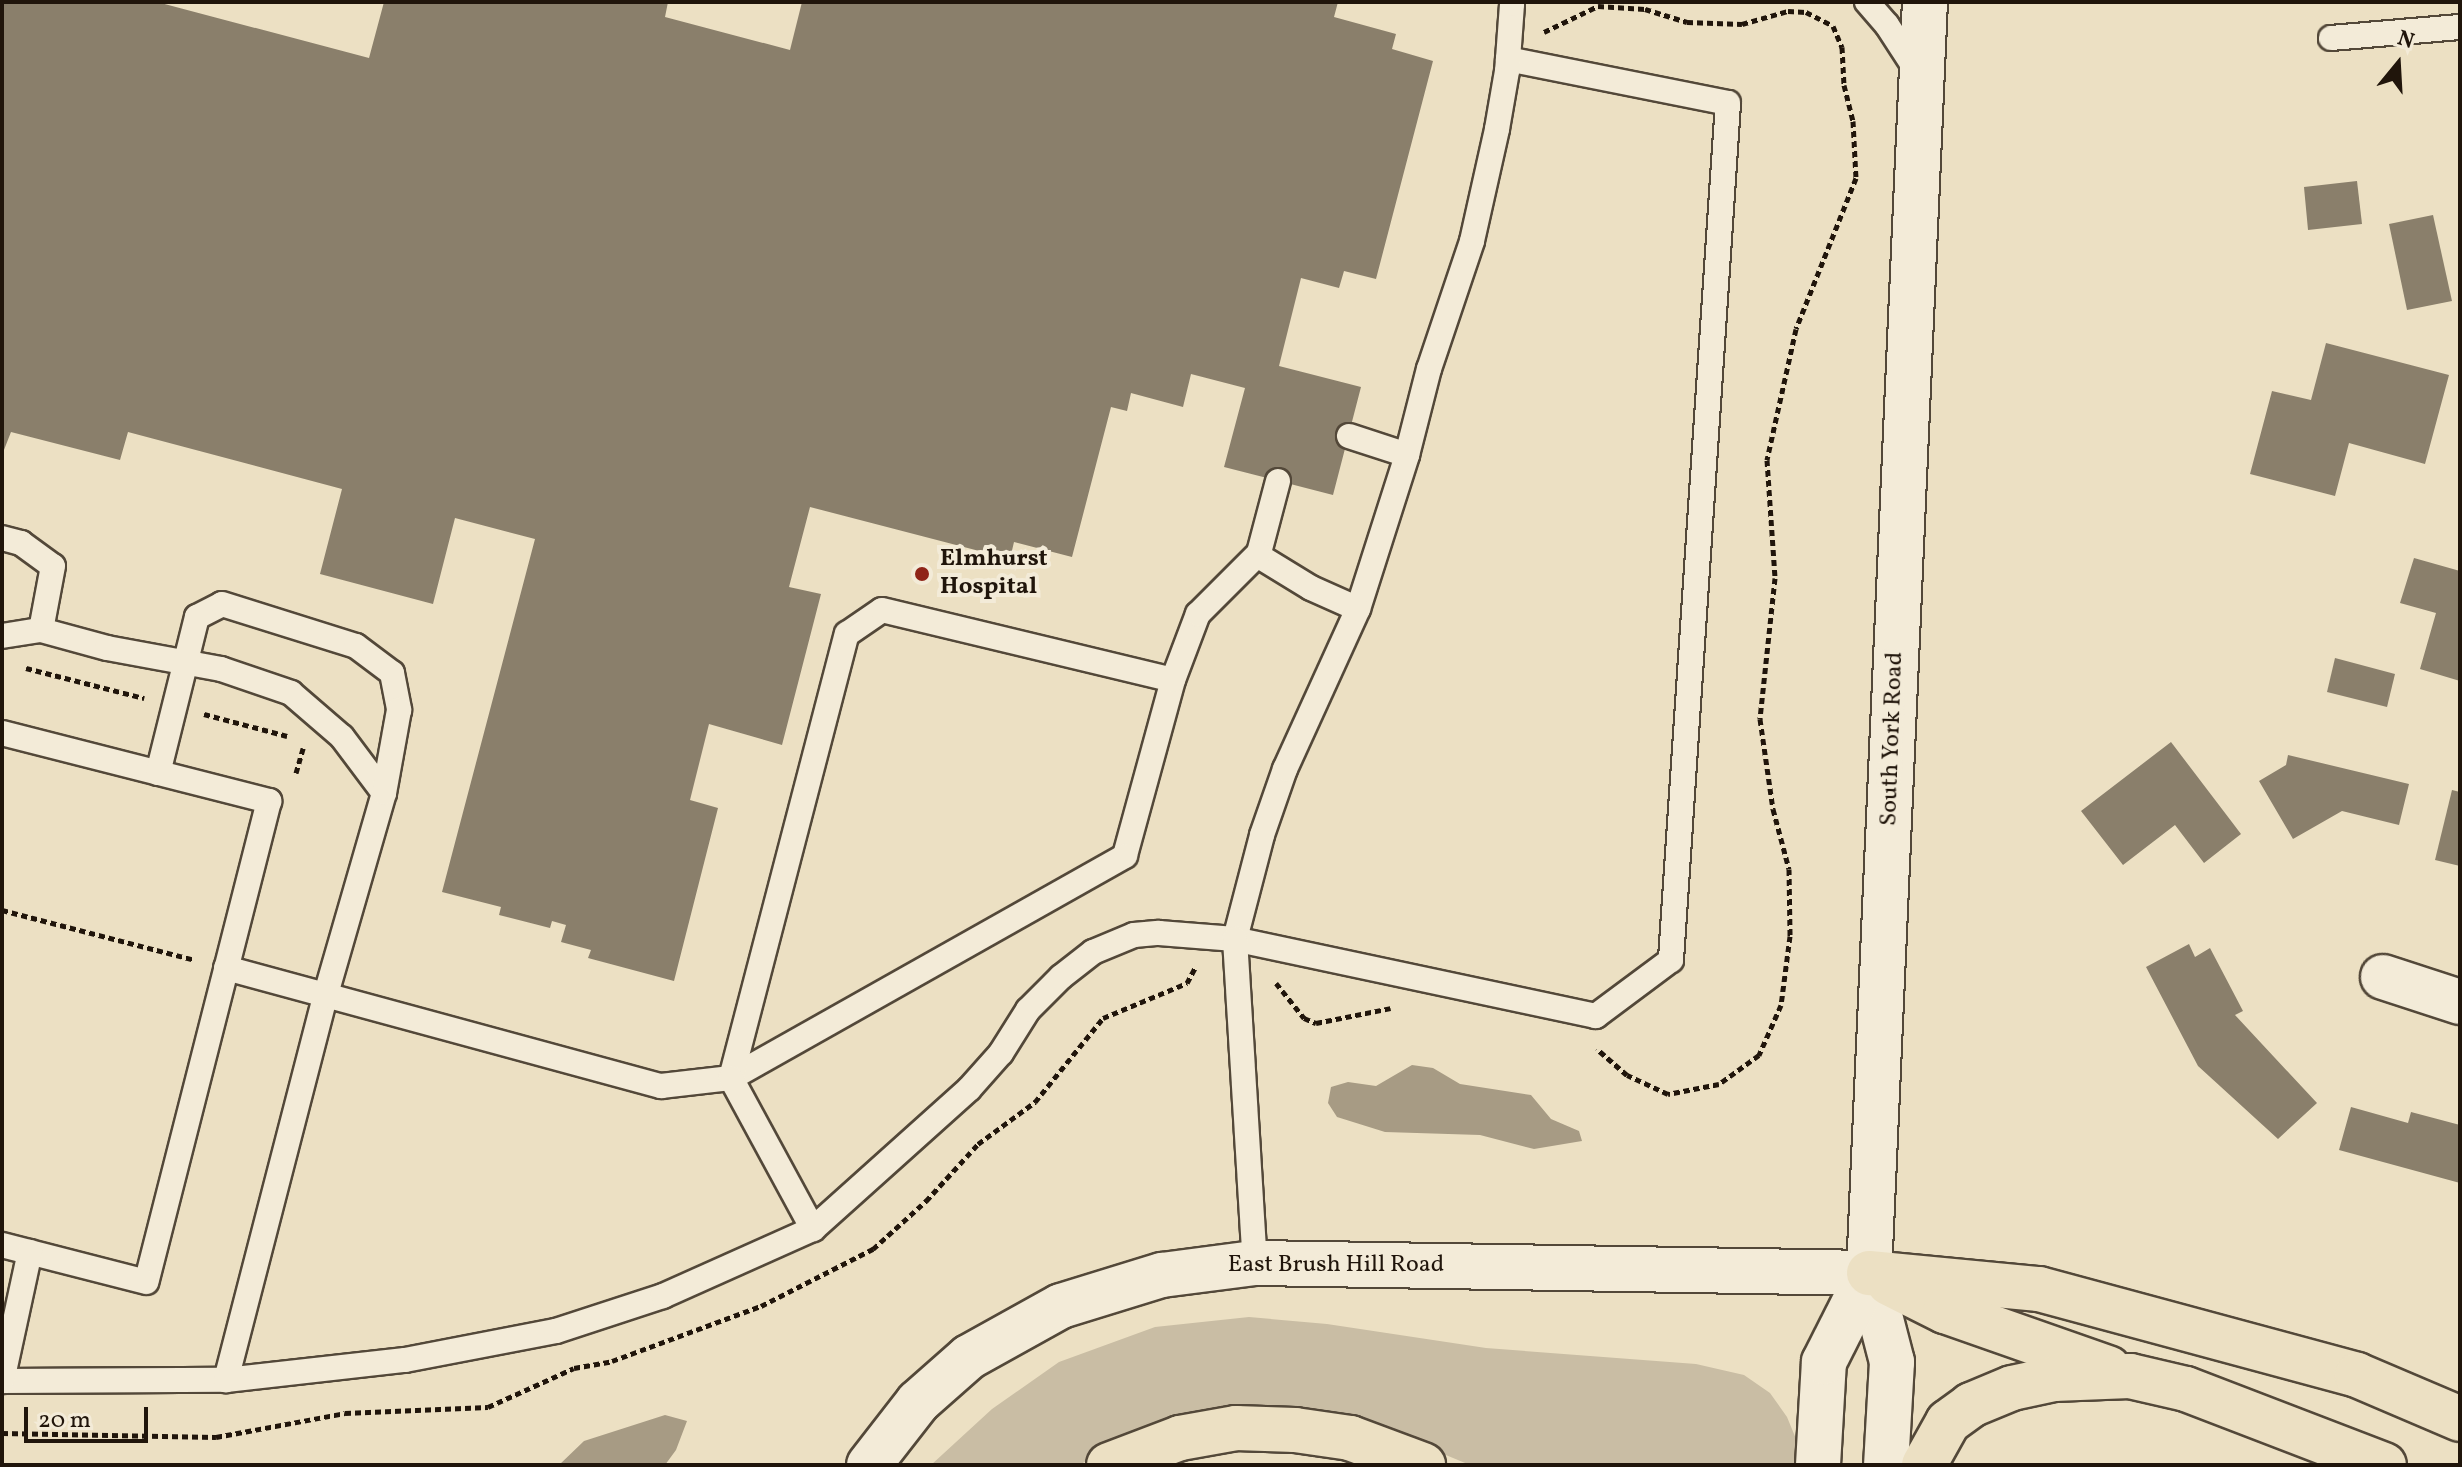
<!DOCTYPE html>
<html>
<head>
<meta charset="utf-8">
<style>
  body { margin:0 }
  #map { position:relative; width:2462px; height:1467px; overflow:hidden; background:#ece0c3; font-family:Vollkorn,serif }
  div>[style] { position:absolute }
  .green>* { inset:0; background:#c9bda4 }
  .water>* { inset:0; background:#a79b84 }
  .building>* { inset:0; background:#8a7f6b }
  .path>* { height:5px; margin-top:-2.5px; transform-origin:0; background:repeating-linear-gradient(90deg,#20150b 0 6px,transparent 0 10px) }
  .roads { filter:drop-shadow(2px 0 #534839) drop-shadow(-2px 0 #534839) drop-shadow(0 2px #534839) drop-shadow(0 -2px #534839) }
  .lane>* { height:24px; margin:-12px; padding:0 12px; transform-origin:12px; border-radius:12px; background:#f3ebd8 }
  .street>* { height:44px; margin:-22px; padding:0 22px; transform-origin:22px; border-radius:22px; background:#f3ebd8 }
  .secondary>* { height:44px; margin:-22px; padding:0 22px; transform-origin:22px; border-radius:22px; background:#f3ebd8 }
  .highway>* { height:44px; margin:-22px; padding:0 22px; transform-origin:22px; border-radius:22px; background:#ece0c3 }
  .dots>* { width:22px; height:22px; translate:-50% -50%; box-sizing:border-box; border:4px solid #f3ebd8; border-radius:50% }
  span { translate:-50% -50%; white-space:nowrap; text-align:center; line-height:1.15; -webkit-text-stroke:8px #f3ebd8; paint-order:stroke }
  .poi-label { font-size:24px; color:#20150b; font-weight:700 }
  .left { translate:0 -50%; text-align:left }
  .street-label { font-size:24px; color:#20150b }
  .frame { position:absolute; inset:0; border:4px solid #20150b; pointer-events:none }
  .north { position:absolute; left:2358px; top:24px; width:80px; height:80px; -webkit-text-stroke:6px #f3ebd8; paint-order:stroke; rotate:18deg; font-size:22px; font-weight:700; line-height:32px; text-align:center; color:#20150b }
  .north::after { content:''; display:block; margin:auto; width:28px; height:36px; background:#20150b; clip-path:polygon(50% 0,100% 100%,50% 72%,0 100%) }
  .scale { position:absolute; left:24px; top:1407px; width:124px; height:36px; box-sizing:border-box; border:4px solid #20150b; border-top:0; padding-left:10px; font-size:24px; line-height:28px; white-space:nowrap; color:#20150b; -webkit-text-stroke:6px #f3ebd8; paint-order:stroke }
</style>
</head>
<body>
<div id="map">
  <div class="green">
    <div style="clip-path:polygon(1249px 1317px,1327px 1324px,1486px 1348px,1696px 1364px,1744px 1375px,1770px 1393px,1787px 1417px,1801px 1451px,1802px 1465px,1470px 1465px,1412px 1441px,1101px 1453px,1079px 1465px,931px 1465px,992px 1409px,1059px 1362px,1155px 1327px)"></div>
  </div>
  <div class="water">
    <div style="clip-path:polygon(1412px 1065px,1433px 1068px,1460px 1084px,1531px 1095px,1551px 1119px,1579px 1131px,1582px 1141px,1534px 1149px,1480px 1135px,1385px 1132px,1337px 1117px,1328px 1103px,1331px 1087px,1348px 1082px,1376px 1086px)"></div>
    <div style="clip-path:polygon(665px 1415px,687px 1421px,676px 1450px,665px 1465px,547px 1465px,559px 1465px,584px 1441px)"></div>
  </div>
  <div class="building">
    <div style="clip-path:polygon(2px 2px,157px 2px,369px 58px,384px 2px,668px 2px,665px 17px,790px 50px,802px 2px,1338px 2px,1334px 17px,1396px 34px,1392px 49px,1433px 61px,1376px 279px,1344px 271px,1339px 288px,1301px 278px,1279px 366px,1361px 387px,1333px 495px,1224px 467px,1245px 388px,1191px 374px,1183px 407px,1131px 393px,1127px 411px,1111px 407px,1072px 557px,1014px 542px,1010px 559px,810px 507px,789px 587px,821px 594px,782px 745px,709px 724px,690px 800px,718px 808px,674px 981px,588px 958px,591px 950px,561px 942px,566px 925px,552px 921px,550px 928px,499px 915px,501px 907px,442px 892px,535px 539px,455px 518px,433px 604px,320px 574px,342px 489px,128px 432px,120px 460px,11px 432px,2px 455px)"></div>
    <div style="clip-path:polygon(2357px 181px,2362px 224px,2308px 230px,2304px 187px)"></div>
    <div style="clip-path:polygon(2433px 215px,2452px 301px,2407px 310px,2389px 224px)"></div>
    <div style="clip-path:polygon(2326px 343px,2449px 375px,2425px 464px,2349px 443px,2335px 496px,2250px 474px,2272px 391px,2311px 400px)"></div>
    <div style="clip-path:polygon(2414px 558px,2460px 571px,2460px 681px,2420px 669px,2436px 613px,2400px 603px)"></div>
    <div style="clip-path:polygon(2335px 658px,2395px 674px,2387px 707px,2327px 692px)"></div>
    <div style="clip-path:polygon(2171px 742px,2241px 834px,2204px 863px,2175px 825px,2123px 865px,2081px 811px)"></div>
    <div style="clip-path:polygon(2288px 755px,2409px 784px,2399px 825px,2342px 811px,2293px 839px,2259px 781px,2286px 765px)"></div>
    <div style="clip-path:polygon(2452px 790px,2460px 792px,2460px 866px,2435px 860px)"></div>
    <div style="clip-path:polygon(2189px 944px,2195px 957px,2210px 948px,2243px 1011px,2235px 1015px,2317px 1103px,2278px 1139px,2198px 1066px,2146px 967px)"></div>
    <div style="clip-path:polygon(2351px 1107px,2408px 1123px,2411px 1112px,2460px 1125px,2460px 1183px,2339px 1150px)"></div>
  </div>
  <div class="path">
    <div style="left:1544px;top:32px;width:60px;rotate:-25.7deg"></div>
    <div style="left:1598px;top:6px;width:47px;rotate:3.7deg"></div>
    <div style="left:1645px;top:9px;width:44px;rotate:17.2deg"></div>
    <div style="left:1687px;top:22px;width:55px;rotate:2.1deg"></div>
    <div style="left:1742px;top:24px;width:48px;rotate:-15.8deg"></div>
    <div style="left:1788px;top:11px;width:18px;rotate:3deg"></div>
    <div style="left:1806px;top:12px;width:30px;rotate:27deg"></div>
    <div style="left:1833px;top:26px;width:23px;rotate:67deg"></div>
    <div style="left:1842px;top:47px;width:38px;rotate:87deg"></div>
    <div style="left:1844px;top:85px;width:37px;rotate:76deg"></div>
    <div style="left:1853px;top:121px;width:57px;rotate:87deg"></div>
    <div style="left:1856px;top:178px;width:162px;rotate:111.7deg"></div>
    <div style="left:1796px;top:329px;width:134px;rotate:102.5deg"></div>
    <div style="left:1767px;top:460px;width:118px;rotate:86.1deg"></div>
    <div style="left:1775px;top:578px;width:142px;rotate:96.1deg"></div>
    <div style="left:1760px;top:719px;width:91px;rotate:81.8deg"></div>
    <div style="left:1773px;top:809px;width:62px;rotate:75.1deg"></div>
    <div style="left:1789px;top:869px;width:67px;rotate:89.1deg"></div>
    <div style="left:1790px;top:936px;width:70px;rotate:97.4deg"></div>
    <div style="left:1781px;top:1005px;width:55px;rotate:113.7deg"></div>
    <div style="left:1759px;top:1055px;width:49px;rotate:144.1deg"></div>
    <div style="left:1719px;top:1084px;width:52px;rotate:168.9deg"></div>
    <div style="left:1668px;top:1094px;width:45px;rotate:-155.1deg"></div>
    <div style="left:1627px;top:1075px;width:40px;rotate:-139deg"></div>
    <div style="left:26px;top:668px;width:122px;rotate:14.3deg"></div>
    <div style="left:204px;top:714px;width:86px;rotate:14.8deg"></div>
    <div style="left:296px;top:773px;width:26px;rotate:-74deg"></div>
    <div style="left:2px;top:910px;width:199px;rotate:14.5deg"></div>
    <div style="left:1276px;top:983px;width:45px;rotate:51.3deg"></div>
    <div style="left:1304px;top:1018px;width:13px;rotate:23deg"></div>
    <div style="left:1316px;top:1023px;width:76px;rotate:-11.3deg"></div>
    <div style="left:2px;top:1433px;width:214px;rotate:1.1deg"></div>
    <div style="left:216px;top:1437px;width:131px;rotate:-10.5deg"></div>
    <div style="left:345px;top:1413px;width:143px;rotate:-2.4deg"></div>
    <div style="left:488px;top:1407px;width:94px;rotate:-24.4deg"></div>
    <div style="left:574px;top:1368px;width:39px;rotate:-10deg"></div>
    <div style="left:612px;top:1361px;width:159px;rotate:-20.3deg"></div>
    <div style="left:761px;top:1306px;width:126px;rotate:-27deg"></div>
    <div style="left:873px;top:1249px;width:72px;rotate:-42.2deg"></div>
    <div style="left:926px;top:1201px;width:77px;rotate:-47.6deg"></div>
    <div style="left:978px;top:1144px;width:71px;rotate:-36.4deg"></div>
    <div style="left:1035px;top:1102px;width:108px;rotate:-51deg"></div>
    <div style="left:1103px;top:1018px;width:91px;rotate:-22.6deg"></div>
    <div style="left:1187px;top:983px;width:17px;rotate:-62deg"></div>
  </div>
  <div class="roads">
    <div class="lane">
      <div style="left:1867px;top:2px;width:30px;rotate:49deg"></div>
      <div style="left:1887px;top:25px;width:55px;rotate:56.9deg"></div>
      <div style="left:2331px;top:38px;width:129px;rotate:-4.9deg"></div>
      <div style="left:1508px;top:59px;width:224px;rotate:11.3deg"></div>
      <div style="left:1728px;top:103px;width:859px;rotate:93.81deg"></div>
      <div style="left:1671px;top:960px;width:94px;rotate:143.3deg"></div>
      <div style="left:1596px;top:1016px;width:369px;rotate:-168deg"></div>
      <div style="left:1235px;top:939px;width:107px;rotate:-75.4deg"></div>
      <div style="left:1262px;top:835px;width:70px;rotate:-70.8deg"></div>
      <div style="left:1285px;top:769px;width:176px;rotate:-65.5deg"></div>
      <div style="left:1358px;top:609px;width:162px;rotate:-72.3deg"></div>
      <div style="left:1407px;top:455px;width:89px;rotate:-75.7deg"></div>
      <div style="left:1429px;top:369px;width:135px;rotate:-71.4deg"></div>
      <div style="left:1472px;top:241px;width:115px;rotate:-77.4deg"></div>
      <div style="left:1497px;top:129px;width:59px;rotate:-80.2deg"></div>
      <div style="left:1507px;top:71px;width:12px;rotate:-85deg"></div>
      <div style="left:1508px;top:59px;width:55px;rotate:-85.8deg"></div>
      <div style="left:1512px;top:4px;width:2px;rotate:-90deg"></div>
      <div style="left:1349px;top:436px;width:61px;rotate:18.1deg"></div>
      <div style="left:1278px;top:481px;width:74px;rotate:104.8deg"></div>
      <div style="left:1259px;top:553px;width:6px;rotate:59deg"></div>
      <div style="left:1262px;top:558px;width:57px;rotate:31.5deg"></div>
      <div style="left:1311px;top:588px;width:51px;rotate:24.1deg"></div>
      <div style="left:2px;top:538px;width:20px;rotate:15deg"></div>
      <div style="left:21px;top:543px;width:39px;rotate:36deg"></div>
      <div style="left:53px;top:566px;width:65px;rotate:100.6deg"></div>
      <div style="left:2px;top:636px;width:39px;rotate:-9deg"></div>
      <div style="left:41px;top:630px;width:68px;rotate:15.3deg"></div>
      <div style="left:107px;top:648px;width:116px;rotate:10.4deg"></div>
      <div style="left:221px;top:669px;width:74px;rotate:18.9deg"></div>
      <div style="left:291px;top:693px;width:67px;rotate:40.8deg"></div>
      <div style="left:342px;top:737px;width:70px;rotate:53.1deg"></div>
      <div style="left:384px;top:793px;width:212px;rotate:106.1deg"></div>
      <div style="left:325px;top:997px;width:396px;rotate:104.5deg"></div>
      <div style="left:1173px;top:680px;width:182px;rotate:105.3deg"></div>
      <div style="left:1125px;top:856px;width:452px;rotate:150.6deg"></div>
      <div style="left:731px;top:1078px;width:459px;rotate:-75.4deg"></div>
      <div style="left:847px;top:634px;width:42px;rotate:-34.4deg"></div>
      <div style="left:882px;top:610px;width:299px;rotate:13.5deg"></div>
      <div style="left:1173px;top:680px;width:71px;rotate:-69.3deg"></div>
      <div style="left:1198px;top:614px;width:86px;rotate:-45deg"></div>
      <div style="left:2px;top:733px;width:276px;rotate:14.3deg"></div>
      <div style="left:269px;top:801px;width:496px;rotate:104.3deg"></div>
      <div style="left:146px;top:1282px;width:149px;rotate:-165.6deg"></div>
      <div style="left:158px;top:773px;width:161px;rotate:-76deg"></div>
      <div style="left:197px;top:617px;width:28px;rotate:-27deg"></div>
      <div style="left:222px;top:604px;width:140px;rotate:17.4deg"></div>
      <div style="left:356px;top:646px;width:45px;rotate:36.9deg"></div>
      <div style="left:392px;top:673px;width:38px;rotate:79deg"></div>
      <div style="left:399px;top:710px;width:84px;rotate:100.2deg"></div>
      <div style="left:226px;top:968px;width:451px;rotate:15.2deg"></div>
      <div style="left:661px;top:1086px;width:70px;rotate:-6.5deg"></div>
      <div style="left:731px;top:1078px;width:172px;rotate:61.5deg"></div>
      <div style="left:2px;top:1381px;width:224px;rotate:-0.3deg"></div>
      <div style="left:226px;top:1380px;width:180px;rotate:-6.4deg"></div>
      <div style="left:405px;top:1360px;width:154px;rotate:-10.9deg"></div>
      <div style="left:556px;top:1331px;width:113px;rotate:-18.1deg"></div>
      <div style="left:663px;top:1296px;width:164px;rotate:-24.1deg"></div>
      <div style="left:813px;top:1229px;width:210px;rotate:-41.9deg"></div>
      <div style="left:969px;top:1089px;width:48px;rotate:-48.4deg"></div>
      <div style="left:1001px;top:1053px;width:51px;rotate:-57.9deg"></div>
      <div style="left:1028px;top:1010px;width:47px;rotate:-45deg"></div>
      <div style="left:1061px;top:977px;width:41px;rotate:-38deg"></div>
      <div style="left:1093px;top:952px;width:44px;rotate:-22.5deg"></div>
      <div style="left:1134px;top:935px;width:25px;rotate:-5deg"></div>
      <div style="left:1159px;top:933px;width:76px;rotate:4.5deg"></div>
      <div style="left:1235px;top:939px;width:325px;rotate:86.5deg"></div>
      <div style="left:2px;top:1381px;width:132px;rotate:-77.8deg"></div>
    </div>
    <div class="street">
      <div style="left:2383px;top:977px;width:81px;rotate:18deg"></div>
    </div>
    <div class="secondary">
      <div style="left:1869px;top:1273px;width:92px;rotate:75.5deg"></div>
      <div style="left:1892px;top:1362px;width:103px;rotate:93.3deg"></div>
      <div style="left:869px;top:1465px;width:80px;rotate:-52.1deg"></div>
      <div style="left:918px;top:1402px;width:68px;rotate:-41.4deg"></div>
      <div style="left:969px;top:1357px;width:105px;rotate:-29deg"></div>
      <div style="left:1061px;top:1306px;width:106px;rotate:-17.1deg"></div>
      <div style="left:1162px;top:1275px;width:94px;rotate:-7.4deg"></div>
      <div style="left:1255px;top:1263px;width:614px;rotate:0.93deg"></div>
      <div style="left:1818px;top:1465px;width:103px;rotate:-86.7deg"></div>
      <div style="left:1824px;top:1362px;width:100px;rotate:-63.2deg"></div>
      <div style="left:1869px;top:1273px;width:1272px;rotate:-87.48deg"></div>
    </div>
    <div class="highway">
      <div style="left:1869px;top:1273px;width:171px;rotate:5.4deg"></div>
      <div style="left:2039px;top:1289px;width:329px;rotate:15.1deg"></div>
      <div style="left:2357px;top:1375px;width:112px;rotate:23.1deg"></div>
      <div style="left:1889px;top:1283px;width:63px;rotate:26.6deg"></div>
      <div style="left:1945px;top:1311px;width:173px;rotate:19.3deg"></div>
      <div style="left:1109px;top:1465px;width:76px;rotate:-20.8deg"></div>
      <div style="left:1180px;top:1438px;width:57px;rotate:-10.1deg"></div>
      <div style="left:1236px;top:1428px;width:59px;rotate:1.9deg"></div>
      <div style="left:1295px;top:1430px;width:56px;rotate:8.3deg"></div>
      <div style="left:1350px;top:1438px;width:78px;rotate:20.3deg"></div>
      <div style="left:1924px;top:1465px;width:49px;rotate:-60.8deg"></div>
      <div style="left:1948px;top:1422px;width:29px;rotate:-36deg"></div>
      <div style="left:1971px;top:1405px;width:44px;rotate:-22.5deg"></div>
      <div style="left:2012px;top:1388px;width:43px;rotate:-12.1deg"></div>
      <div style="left:2054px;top:1379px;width:76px;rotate:-2.3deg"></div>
      <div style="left:2130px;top:1376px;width:57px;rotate:13.1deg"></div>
      <div style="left:2186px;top:1389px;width:212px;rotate:21deg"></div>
    </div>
  </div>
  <div class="dots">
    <div style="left:922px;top:574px;background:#8f2418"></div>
  </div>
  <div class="poi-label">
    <span class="left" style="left:940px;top:574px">Elmhurst<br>Hospital</span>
  </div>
  <div class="street-label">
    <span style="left:1893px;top:739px;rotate:-88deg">South York Road</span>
    <span style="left:1336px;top:1266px">East Brush Hill Road</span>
  </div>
  <div class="frame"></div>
  <div class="north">N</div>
  <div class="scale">20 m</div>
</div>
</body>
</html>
